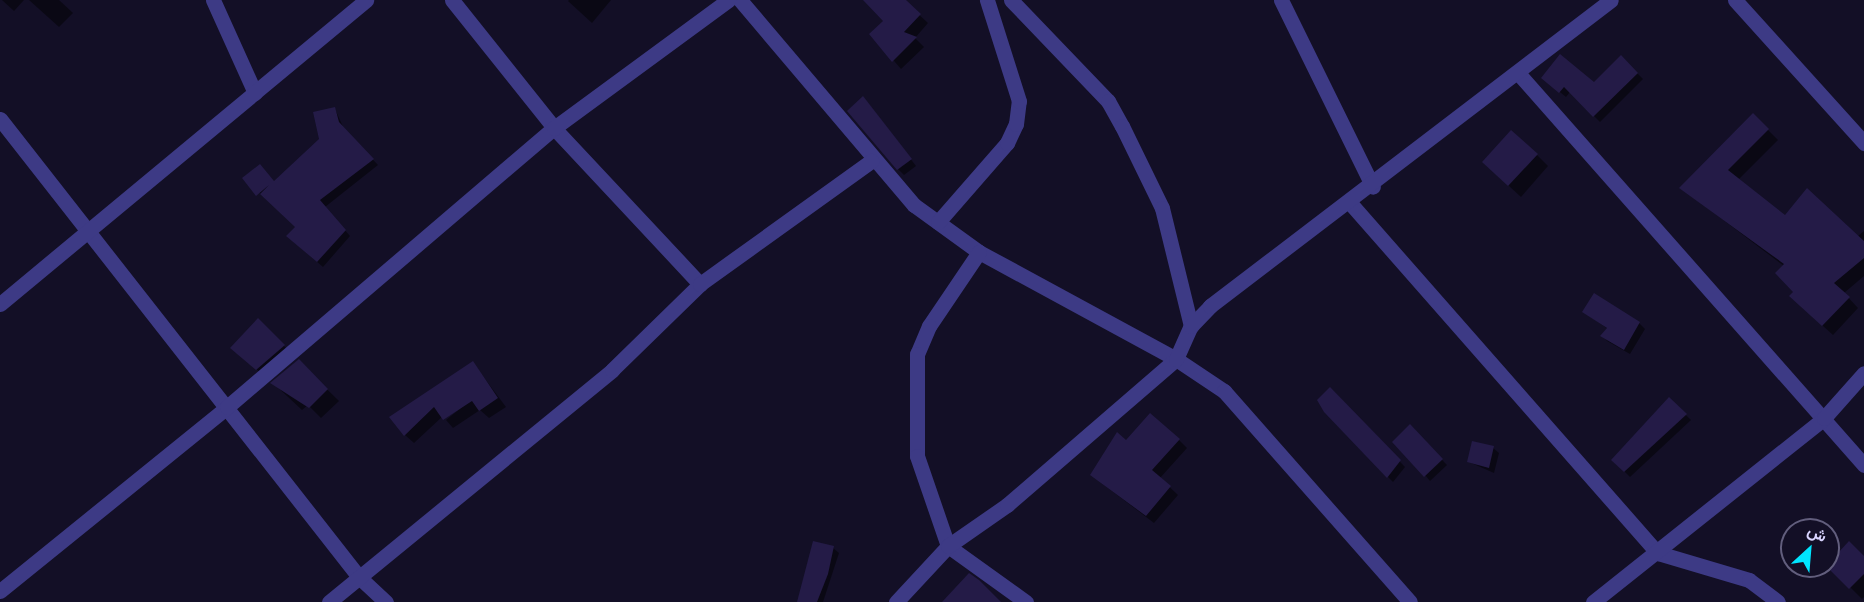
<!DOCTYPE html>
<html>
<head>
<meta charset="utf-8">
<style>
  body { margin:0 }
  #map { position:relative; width:1864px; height:602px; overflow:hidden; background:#130f26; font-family:Signika,Vazirmatn,sans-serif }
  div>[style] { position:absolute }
  .shadow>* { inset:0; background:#0007 }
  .building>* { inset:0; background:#241b47 }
  .street>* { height:15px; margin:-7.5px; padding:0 7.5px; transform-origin:7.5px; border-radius:7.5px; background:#3d3a85 }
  span { translate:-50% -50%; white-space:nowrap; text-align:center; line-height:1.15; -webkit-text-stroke:6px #130f26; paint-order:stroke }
  .north { position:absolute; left:1780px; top:518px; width:60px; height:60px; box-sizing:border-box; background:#130f26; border:2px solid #625e7d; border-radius:50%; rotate:26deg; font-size:16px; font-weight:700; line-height:24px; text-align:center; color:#d9d4ff }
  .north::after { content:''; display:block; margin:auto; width:21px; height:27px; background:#00e5ff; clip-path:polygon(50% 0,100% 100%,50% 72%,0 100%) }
</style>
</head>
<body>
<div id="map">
  <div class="shadow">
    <div style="clip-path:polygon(2px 0,24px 0,14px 11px)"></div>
    <div style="clip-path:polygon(29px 0,59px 0,73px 13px,59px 27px)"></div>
    <div style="clip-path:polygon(611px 0,592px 23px,568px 1px,569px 0)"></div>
    <div style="clip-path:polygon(865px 0,903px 0,928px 23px,915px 38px,924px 47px,901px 69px,871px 34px,885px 21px)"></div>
    <div style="clip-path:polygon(1621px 57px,1643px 79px,1600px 122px,1570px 92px,1566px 97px,1549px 83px,1594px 84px)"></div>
    <div style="clip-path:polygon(868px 103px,916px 166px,904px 175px,898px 169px)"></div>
    <div style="clip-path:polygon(335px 109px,344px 129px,378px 165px,325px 207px,350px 236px,323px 267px,294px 242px,297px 227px,244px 179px,274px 183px,321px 140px)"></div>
    <div style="clip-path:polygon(1753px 115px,1778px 140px,1738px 180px,1785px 217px,1857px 237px,1864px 231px,1864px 276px,1844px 293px,1858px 308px,1833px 335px,1801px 306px,1784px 266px,1681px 188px)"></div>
    <div style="clip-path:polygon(1537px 155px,1548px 166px,1521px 197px,1496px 174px)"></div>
    <div style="clip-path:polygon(1584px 312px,1639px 323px,1645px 329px,1630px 354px,1607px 341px,1602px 335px,1608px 329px)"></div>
    <div style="clip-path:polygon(258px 320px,289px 351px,262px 374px,238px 353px)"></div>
    <div style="clip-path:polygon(298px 361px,339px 401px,321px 418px,308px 405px,302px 410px,273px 383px)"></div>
    <div style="clip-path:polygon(473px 363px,506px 407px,489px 418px,480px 410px,453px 428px,446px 420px,477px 395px,443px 416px,414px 443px,405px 435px)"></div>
    <div style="clip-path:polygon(1330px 389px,1405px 467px,1393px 482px,1388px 477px)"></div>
    <div style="clip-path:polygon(1669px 399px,1691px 420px,1630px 477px,1613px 460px)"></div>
    <div style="clip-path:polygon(1410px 427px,1447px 465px,1430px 481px,1425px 475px)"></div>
    <div style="clip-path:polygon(1179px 440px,1187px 448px,1160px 478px,1178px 495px,1154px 523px,1100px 482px,1126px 442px)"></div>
    <div style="clip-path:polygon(1493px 448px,1499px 453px,1494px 473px,1469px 462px)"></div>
    <div style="clip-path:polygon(833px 548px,839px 553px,823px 602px,799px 602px)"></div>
    <div style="clip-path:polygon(1864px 558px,1864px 597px,1862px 599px,1828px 565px)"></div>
  </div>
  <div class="building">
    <div style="clip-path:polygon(863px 0,906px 0,921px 14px,904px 32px,917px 37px,892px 62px,869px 34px,883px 21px)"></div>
    <div style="clip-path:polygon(1560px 54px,1594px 82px,1621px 55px,1638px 73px,1593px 117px,1564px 87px,1559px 93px,1541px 78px)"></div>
    <div style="clip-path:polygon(863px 96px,912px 159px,897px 170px,847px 111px)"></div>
    <div style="clip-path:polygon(335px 107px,339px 122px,374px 159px,320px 200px,346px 230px,317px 262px,286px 236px,295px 227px,260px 194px,269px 185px,256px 196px,242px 178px,260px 164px,274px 181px,319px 139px,313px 112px)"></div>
    <div style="clip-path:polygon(1753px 113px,1769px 129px,1728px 170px,1785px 215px,1807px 188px,1864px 241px,1864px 258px,1834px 283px,1850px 297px,1822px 326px,1789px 296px,1793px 292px,1775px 273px,1784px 264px,1679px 188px)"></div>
    <div style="clip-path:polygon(1511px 130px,1538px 154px,1508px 186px,1482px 162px)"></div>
    <div style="clip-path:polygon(1594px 293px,1640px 322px,1624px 350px,1600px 336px,1607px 328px,1582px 312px)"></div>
    <div style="clip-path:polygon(258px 318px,285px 345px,256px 370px,230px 348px)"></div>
    <div style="clip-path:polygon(299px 359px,328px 389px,309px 408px,270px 383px)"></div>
    <div style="clip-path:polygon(473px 361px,498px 398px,479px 411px,472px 401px,443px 420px,434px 407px,404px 436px,389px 417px)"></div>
    <div style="clip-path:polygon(1330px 387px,1401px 460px,1387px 478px,1324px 412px,1317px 400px)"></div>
    <div style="clip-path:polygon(1669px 397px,1687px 414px,1624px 472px,1611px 460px)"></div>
    <div style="clip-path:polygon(1150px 413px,1180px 439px,1152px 470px,1171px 486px,1146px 516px,1090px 475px,1117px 432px,1126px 440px)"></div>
    <div style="clip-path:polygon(1410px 424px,1443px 459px,1424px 477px,1392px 442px)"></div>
    <div style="clip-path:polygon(1472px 441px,1494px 446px,1489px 468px,1467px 462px)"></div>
    <div style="clip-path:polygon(813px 541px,834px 546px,828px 574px,817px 602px,797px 602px)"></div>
    <div style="clip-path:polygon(1849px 541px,1864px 556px,1864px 574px,1849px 589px,1826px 566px)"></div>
    <div style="clip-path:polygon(969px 573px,979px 580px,1001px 602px,942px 602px)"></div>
  </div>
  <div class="street">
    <div style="left:213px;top:0;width:102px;rotate:65.7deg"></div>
    <div style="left:452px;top:0;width:164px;rotate:51.4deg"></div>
    <div style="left:554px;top:128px;width:214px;rotate:46.9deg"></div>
    <div style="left:740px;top:0;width:269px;rotate:49.7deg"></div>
    <div style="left:914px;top:205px;width:80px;rotate:35.9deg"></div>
    <div style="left:979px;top:252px;width:224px;rotate:28.5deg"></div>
    <div style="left:1176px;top:359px;width:58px;rotate:33.7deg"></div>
    <div style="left:1224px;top:391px;width:281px;rotate:48.6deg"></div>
    <div style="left:1011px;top:0;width:140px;rotate:46.2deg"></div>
    <div style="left:1108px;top:101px;width:29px;rotate:61deg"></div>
    <div style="left:1122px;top:126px;width:91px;rotate:64deg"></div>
    <div style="left:1162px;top:208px;width:122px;rotate:76.2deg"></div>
    <div style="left:1281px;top:0;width:208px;rotate:63.8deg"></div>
    <div style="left:1735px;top:0;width:193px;rotate:47.9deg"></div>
    <div style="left:1518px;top:73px;width:523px;rotate:48.57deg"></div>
    <div style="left:0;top:119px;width:582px;rotate:51.91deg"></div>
    <div style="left:359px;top:577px;width:37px;rotate:43deg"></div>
    <div style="left:1351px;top:204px;width:465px;rotate:48.7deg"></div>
    <div style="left:1658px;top:553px;width:95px;rotate:16.5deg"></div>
    <div style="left:1749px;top:580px;width:36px;rotate:37deg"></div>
    <div style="left:938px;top:222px;width:105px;rotate:-48.9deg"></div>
    <div style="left:1007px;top:143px;width:21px;rotate:-65deg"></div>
    <div style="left:1016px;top:124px;width:23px;rotate:-83deg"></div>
    <div style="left:1019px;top:101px;width:106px;rotate:-107.6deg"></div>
    <div style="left:979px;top:252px;width:89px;rotate:124deg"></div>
    <div style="left:929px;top:326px;width:30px;rotate:113deg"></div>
    <div style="left:917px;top:354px;width:102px;rotate:90deg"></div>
    <div style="left:917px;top:456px;width:95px;rotate:71deg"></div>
    <div style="left:948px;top:546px;width:96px;rotate:35.7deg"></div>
    <div style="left:0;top:304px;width:476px;rotate:-39.7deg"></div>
    <div style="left:0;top:591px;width:292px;rotate:-39deg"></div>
    <div style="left:227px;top:407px;width:430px;rotate:-40.5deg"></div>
    <div style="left:554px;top:128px;width:216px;rotate:-36.3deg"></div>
    <div style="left:329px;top:602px;width:366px;rotate:-39.3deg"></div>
    <div style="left:612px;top:370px;width:123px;rotate:-44.3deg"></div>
    <div style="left:700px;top:284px;width:211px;rotate:-35.7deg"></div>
    <div style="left:896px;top:602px;width:76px;rotate:-47.1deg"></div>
    <div style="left:948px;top:546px;width:72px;rotate:-34.8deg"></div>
    <div style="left:1007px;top:505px;width:223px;rotate:-40.8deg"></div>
    <div style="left:1176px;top:359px;width:36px;rotate:-66deg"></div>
    <div style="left:1191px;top:326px;width:28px;rotate:-46deg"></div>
    <div style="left:1210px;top:306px;width:504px;rotate:-37.35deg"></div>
    <div style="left:1593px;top:602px;width:295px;rotate:-38.5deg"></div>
    <div style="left:1824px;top:418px;width:60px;rotate:-48.4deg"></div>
  </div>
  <div class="north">ش</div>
</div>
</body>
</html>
